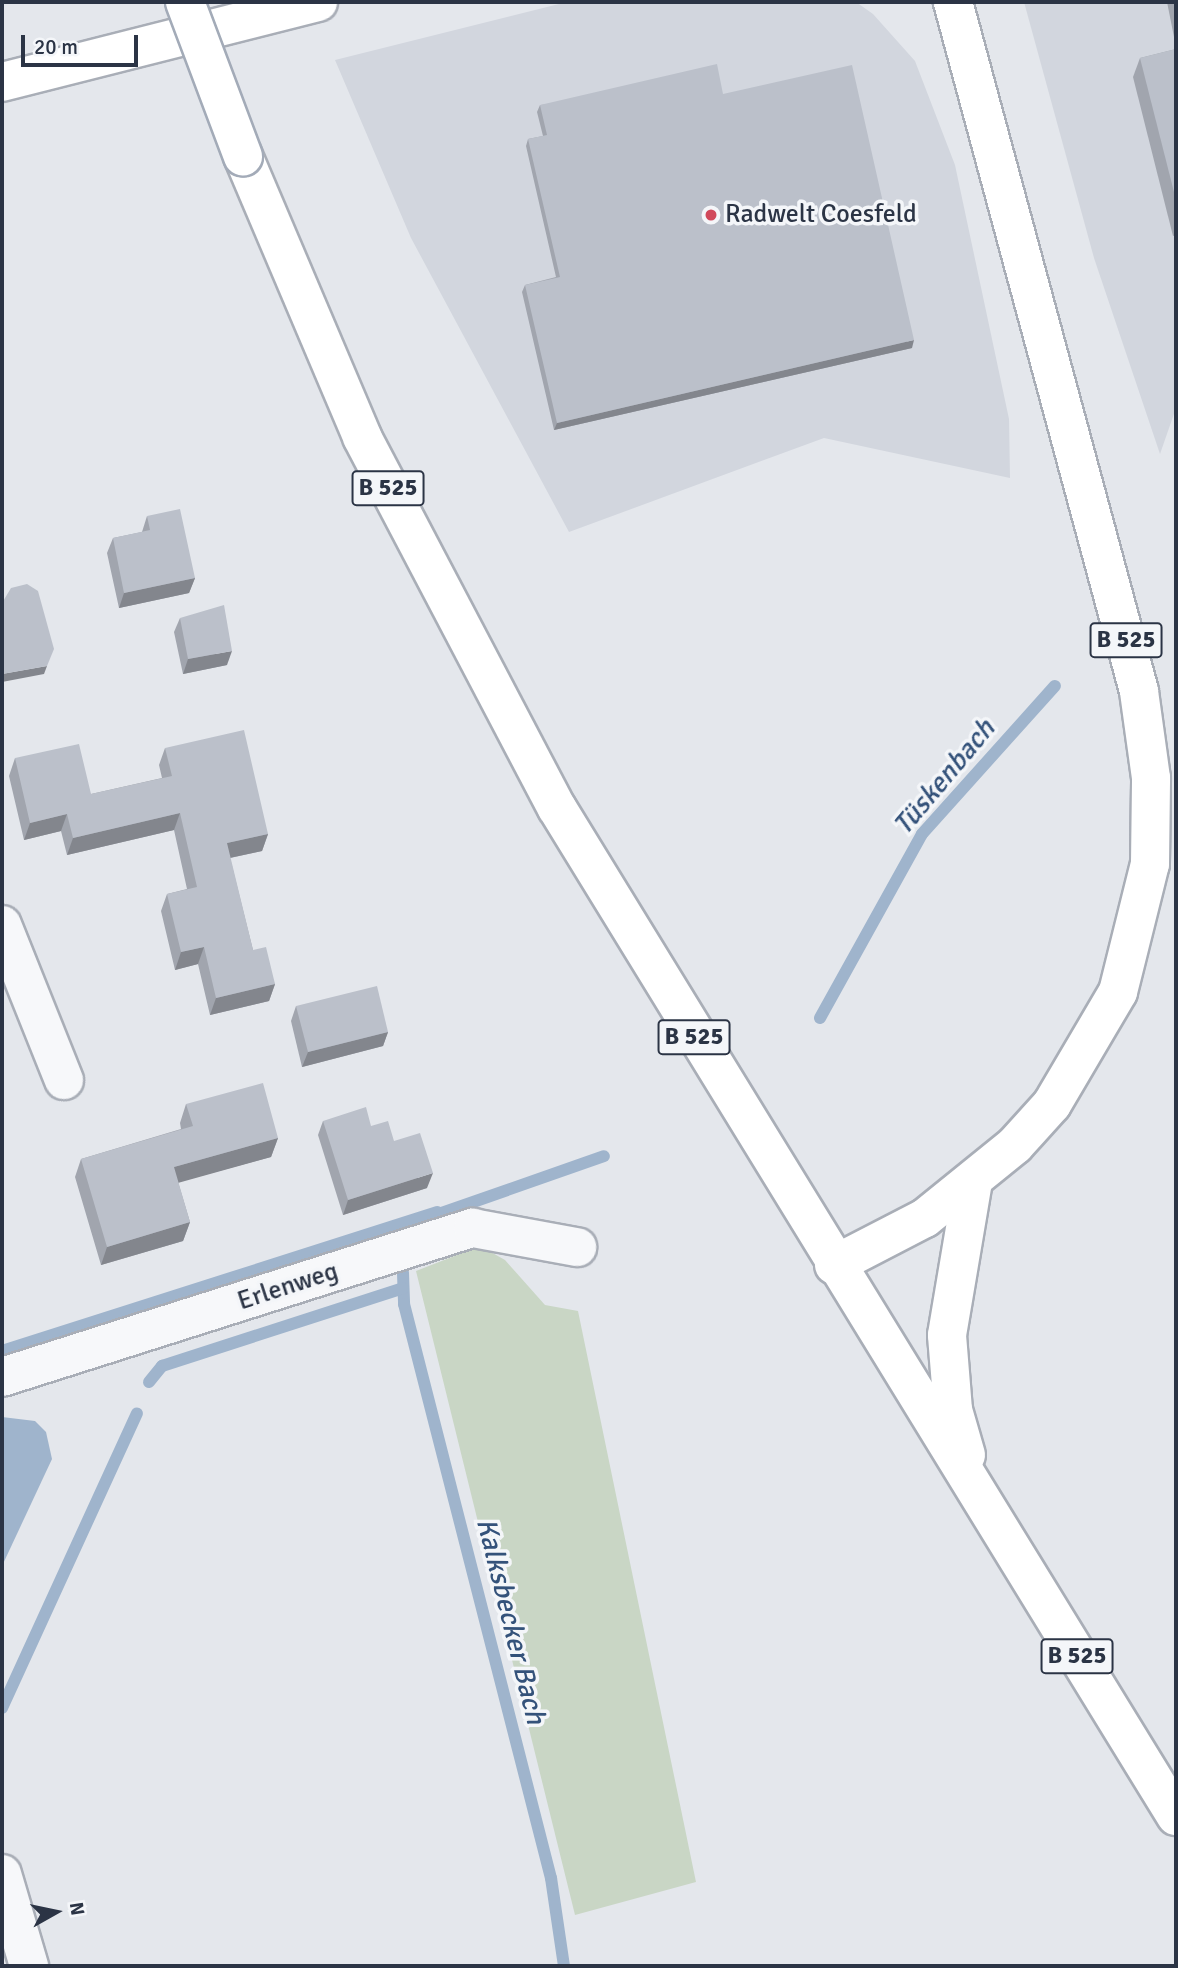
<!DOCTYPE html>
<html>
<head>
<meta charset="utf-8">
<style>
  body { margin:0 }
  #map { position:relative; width:1178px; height:1968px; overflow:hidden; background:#e4e7ec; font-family:Signika,sans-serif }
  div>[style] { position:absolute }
  .built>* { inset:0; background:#d2d6de }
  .green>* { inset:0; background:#c9d6c5 }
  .water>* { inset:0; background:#9fb4cc }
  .stream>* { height:12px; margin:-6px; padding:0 6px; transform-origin:6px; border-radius:6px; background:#9fb4cc }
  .roads { filter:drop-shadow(2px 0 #a9aeb7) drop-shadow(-2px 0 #a9aeb7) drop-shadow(0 2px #a9aeb7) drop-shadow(0 -2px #a9aeb7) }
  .street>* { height:38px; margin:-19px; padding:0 19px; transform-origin:19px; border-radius:19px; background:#f7f8fa }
  .secondary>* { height:38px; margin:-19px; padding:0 19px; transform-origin:19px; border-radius:19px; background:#fff }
  .primary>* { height:38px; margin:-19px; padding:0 19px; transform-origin:19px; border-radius:19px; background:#fff }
  .bridges { filter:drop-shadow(2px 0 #a3abb8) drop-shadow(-2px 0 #a3abb8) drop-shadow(0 2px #a3abb8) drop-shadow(0 -2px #a3abb8) }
  .primary-bridge>* { height:38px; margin:-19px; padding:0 19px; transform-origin:19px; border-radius:19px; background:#fff }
  .wall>* { inset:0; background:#a1a5ae }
  .shaded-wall>* { inset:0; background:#83868d }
  .building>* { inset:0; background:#bbc0ca }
  .dots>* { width:19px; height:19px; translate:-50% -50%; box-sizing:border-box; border:4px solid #f4f6f9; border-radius:50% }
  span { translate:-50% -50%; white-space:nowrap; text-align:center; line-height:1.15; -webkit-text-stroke:7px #f4f6f9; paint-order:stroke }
  .shield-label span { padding:2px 5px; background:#f4f6f9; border:2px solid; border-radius:5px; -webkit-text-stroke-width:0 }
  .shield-label { font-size:24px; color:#2b3445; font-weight:700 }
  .poi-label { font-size:26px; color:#2b3445 }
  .left { translate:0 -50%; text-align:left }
  .street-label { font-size:26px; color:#2b3445 }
  .water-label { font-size:28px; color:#34527a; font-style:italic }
  .frame { position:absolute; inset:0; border:4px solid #2b3445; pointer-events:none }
  .north { position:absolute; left:21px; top:1877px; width:70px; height:70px; -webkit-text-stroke:5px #f4f6f9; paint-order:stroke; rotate:81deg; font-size:19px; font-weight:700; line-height:28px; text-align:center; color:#2b3445 }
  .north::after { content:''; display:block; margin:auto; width:24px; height:32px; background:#2b3445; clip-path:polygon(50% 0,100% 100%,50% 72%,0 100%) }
  .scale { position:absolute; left:21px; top:35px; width:117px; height:32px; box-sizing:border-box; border:4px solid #2b3445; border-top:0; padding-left:9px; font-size:21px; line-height:24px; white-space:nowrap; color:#2b3445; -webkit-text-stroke:5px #f4f6f9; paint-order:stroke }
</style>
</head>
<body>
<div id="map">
  <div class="built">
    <div style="clip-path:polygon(567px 2px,856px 2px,873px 14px,915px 61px,955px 165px,1009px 419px,1010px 478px,824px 438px,569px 532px,411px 238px,335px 60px)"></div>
    <div style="clip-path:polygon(1024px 2px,1176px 2px,1176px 408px,1160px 454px,1094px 258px)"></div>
  </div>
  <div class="green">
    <div style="clip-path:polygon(480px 1246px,505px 1260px,545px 1305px,578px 1311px,696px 1882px,575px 1915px,416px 1271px)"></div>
  </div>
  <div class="water">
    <div style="clip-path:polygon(2px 1417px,35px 1421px,46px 1432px,52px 1459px,2px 1566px)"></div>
  </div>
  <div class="stream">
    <div style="left:820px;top:1018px;width:210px;rotate:-61deg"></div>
    <div style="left:922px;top:834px;width:199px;rotate:-48.1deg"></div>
    <div style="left:433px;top:1216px;width:181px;rotate:-19.3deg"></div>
    <div style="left:403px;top:1273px;width:31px;rotate:88deg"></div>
    <div style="left:404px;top:1304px;width:593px;rotate:75.64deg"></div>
    <div style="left:551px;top:1878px;width:89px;rotate:81.6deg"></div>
    <div style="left:2px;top:1351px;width:457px;rotate:-17.7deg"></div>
    <div style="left:149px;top:1382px;width:21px;rotate:-51deg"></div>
    <div style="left:162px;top:1366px;width:253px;rotate:-17.9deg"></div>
    <div style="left:2px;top:1708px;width:324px;rotate:-65.4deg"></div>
  </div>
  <div class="roads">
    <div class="street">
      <div style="left:2px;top:925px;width:167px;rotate:68.2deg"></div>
      <div style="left:2px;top:1377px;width:494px;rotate:-17.6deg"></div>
      <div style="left:473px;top:1228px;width:106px;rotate:10.4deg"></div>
      <div style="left:2px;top:1874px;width:96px;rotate:73.6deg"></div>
    </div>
    <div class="secondary">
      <div style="left:2px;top:82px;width:326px;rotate:-14.2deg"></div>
    </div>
    <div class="primary">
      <div style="left:243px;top:156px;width:305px;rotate:67deg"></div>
      <div style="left:362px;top:437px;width:419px;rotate:62.3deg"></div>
      <div style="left:557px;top:808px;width:1183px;rotate:58.45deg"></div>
      <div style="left:834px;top:1265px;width:102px;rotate:-27.3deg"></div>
      <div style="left:925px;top:1218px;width:116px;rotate:-39deg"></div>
      <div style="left:1015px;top:1145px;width:55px;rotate:-47.9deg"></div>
      <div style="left:1052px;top:1104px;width:130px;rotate:-59.5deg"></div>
      <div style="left:1118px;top:992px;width:132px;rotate:-76deg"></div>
      <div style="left:1150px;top:864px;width:86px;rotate:-89.3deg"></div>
      <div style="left:1151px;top:778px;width:88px;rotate:-97.9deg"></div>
      <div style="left:1139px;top:691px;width:714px;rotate:-105.11deg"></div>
      <div style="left:966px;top:1455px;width:47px;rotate:-106.1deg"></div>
      <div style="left:953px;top:1410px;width:75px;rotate:-94.6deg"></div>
      <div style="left:947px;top:1335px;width:155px;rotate:-80.4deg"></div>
    </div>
  </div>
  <div class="bridges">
    <div class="primary-bridge">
      <div style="left:185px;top:2px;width:165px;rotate:69.4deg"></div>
    </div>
  </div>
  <div class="wall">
    <div style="clip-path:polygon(1167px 2px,1176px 2px,1176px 47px)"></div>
    <div style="clip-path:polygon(1176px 49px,1176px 235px,1173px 236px,1133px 77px,1140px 58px)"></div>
    <div style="clip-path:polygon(723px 94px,912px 348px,554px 430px,522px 292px,525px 285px,556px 277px,526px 146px,528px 139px,543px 136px,537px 112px,540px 105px)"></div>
    <div style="clip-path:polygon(147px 516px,195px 578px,189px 593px,119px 608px,107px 553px,113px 538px,142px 532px)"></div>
    <div style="clip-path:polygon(180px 618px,227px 665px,183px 674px,174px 632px)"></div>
    <div style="clip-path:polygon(165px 748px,268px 834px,262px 851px,230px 858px,253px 950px,275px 984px,269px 1001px,210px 1015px,198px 964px,175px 970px,161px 911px,167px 894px,187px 889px,174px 830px,67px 855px,61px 831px,24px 840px,9px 776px,15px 758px,91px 794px,162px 778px,159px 765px)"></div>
    <div style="clip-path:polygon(296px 1006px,388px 1032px,383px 1046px,302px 1067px,291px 1021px)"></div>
    <div style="clip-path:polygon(186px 1104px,278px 1138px,271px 1157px,178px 1182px,190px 1222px,183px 1241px,101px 1265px,75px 1177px,81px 1159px,181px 1129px,180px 1123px)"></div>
    <div style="clip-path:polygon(323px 1121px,371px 1126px,427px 1188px,343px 1215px,318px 1135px)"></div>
  </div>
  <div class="shaded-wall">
    <div style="clip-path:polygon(914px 340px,912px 348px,554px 430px,557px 423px)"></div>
    <div style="clip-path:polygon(195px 578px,189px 593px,119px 608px,124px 593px)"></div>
    <div style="clip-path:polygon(232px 651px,227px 665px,183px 674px,188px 659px)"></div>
    <div style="clip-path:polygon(47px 666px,44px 674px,2px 682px,2px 674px)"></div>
    <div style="clip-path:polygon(180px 813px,174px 830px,67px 855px,73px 838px)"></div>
    <div style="clip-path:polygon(67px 814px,61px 831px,24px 840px,30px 823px)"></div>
    <div style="clip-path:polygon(268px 834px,262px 851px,220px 860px,227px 843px)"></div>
    <div style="clip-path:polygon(204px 947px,198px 964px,175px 970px,181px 952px)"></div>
    <div style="clip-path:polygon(275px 984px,269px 1001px,210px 1015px,216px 998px)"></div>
    <div style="clip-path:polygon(388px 1032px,383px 1046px,302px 1067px,308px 1052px)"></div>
    <div style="clip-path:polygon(278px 1138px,271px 1157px,167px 1186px,174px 1167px)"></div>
    <div style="clip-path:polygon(433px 1173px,427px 1188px,343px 1215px,348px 1200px)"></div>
    <div style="clip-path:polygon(190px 1222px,183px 1241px,101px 1265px,107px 1247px)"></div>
  </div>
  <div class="building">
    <div style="clip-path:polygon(1176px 49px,1176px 200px,1140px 58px)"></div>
    <div style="clip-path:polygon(717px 64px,723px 94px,852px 65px,914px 340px,557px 423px,525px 285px,560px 277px,528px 139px,547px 135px,540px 105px)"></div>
    <div style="clip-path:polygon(180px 509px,195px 578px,124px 593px,113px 538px,150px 530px,147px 516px)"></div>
    <div style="clip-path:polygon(27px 584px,38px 591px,54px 649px,47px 666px,2px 674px,2px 603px,11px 588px)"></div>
    <div style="clip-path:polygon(224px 605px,232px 651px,188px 659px,180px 618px)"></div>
    <div style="clip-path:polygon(244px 730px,268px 834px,227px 843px,253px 950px,266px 947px,275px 984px,216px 998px,204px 947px,181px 952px,167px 894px,197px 887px,180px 813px,73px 838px,67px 814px,30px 823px,15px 758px,79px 744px,91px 794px,172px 776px,165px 748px)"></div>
    <div style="clip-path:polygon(377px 986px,388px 1032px,308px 1052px,296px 1006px)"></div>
    <div style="clip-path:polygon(263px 1083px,278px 1138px,174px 1167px,190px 1222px,107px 1247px,81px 1159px,193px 1126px,186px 1104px)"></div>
    <div style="clip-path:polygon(366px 1107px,371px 1126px,388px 1121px,394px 1141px,420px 1133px,433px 1173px,348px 1200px,323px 1121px)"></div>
  </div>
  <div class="dots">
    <div style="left:711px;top:215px;background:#d1495b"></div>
  </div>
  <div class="shield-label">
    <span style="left:388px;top:488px">B 525</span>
    <span style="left:1126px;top:640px">B 525</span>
    <span style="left:694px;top:1037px">B 525</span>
    <span style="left:1077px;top:1656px">B 525</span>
  </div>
  <div class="poi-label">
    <span class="left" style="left:725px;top:215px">Radwelt Coesfeld</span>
  </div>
  <div class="street-label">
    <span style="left:288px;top:1287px;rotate:-18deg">Erlenweg</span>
  </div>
  <div class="water-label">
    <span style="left:944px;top:777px;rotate:-50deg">Tüskenbach</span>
    <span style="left:511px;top:1621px;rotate:76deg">Kalksbecker Bach</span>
  </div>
  <div class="frame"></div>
  <div class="north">N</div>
  <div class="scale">20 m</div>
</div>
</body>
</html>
